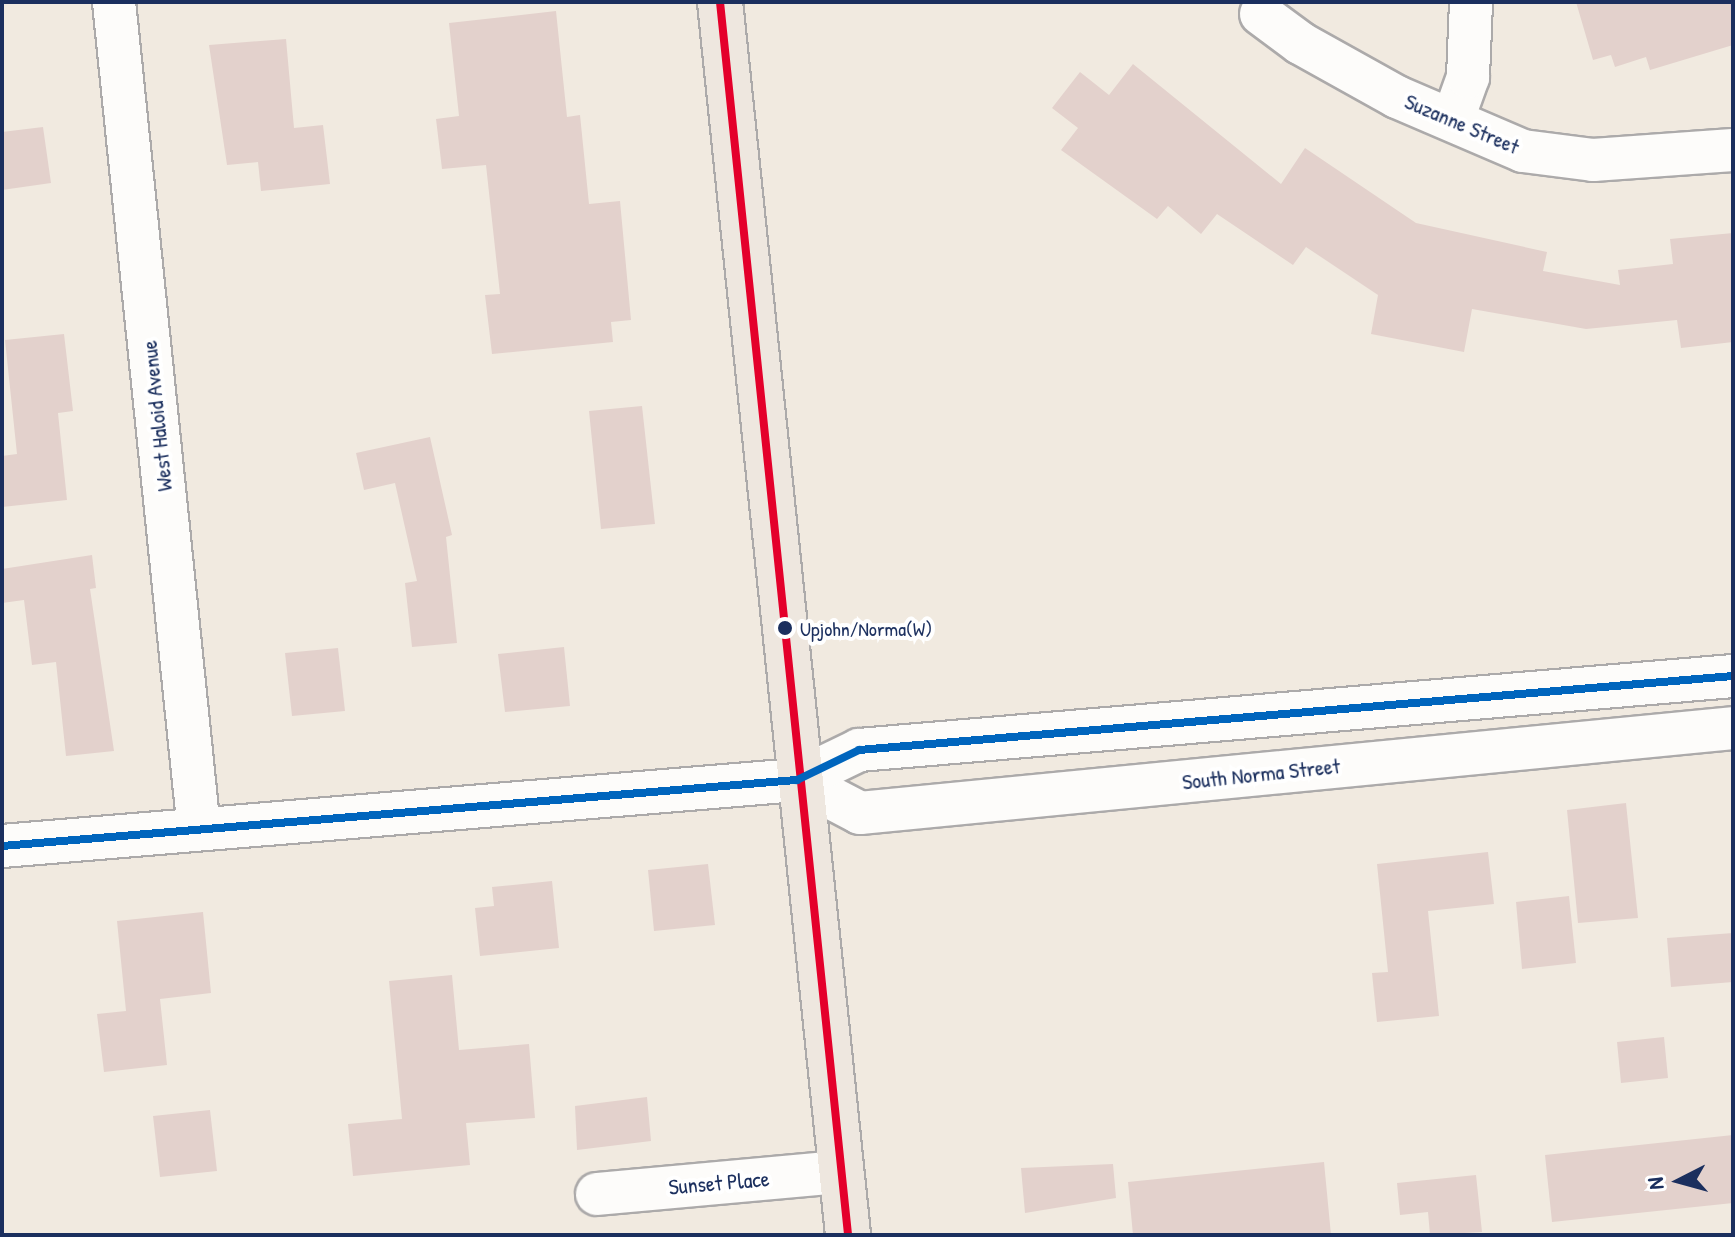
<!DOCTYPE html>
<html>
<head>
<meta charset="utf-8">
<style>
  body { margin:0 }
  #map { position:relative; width:1735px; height:1237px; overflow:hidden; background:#f1eae0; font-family:"Patrick Hand",sans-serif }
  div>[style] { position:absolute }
  .building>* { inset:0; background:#e3d1cc }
  .roads { filter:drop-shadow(2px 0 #acaaaa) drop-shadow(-2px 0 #acaaaa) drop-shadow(0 2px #acaaaa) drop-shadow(0 -2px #acaaaa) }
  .minor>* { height:42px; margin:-21px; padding:0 21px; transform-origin:21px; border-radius:21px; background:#fdfcfa }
  .major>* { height:44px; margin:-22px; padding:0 22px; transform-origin:22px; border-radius:22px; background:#eee7df }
  .bus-1>* { height:8px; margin:-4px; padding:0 4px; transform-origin:4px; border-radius:4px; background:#e4002b }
  .bus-2>* { height:8px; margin:-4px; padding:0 4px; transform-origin:4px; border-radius:4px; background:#0065bd }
  .dots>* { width:22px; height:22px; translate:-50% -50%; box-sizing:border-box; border:4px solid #fff; border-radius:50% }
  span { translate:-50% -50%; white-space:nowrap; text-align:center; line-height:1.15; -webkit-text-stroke:8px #fff; paint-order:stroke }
  .bus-label { font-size:20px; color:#1b2f5e }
  .left { translate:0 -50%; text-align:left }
  .street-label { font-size:22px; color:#1b2f5e }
  .frame { position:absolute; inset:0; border:4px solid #1b2f5e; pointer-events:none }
  .north { position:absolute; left:1639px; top:1141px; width:80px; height:80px; -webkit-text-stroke:6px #fff; paint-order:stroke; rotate:264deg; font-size:22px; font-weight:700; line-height:32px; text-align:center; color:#1b2f5e }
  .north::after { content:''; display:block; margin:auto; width:28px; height:36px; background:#1b2f5e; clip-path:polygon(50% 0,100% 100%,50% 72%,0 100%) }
</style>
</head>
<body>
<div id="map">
  <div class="building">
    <div style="clip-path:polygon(1576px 2px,1733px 2px,1733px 45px,1650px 70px,1646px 57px,1615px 67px,1611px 55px,1593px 60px)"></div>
    <div style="clip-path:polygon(556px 11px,567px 117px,580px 115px,589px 204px,620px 201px,631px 320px,611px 322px,613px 342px,492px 354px,485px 295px,500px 294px,486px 165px,442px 169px,436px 119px,459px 116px,449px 23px)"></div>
    <div style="clip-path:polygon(286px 39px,294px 128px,323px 125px,330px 184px,261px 191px,258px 162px,227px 165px,209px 45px)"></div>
    <div style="clip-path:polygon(1133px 64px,1281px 184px,1305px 148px,1416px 223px,1547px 252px,1543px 271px,1620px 285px,1618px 270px,1673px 264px,1670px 239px,1733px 233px,1733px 342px,1681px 348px,1677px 320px,1586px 329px,1472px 309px,1464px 352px,1371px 334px,1378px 295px,1306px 247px,1293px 265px,1217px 214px,1201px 234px,1168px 206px,1157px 219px,1061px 150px,1078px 128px,1052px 108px,1080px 72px,1109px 95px)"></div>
    <div style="clip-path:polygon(43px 127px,51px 183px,2px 190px,2px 132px)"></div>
    <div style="clip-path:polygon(64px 334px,73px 411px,58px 413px,67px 500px,2px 507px,2px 456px,17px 454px,5px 340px)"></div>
    <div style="clip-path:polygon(642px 406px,655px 524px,601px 529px,589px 411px)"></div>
    <div style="clip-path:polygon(430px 437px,452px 535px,446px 537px,457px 643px,412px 647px,405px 583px,417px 581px,395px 483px,364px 490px,356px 453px)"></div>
    <div style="clip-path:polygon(92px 555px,96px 588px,90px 589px,114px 751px,66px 756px,56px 662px,32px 665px,24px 600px,2px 603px,2px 569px)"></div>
    <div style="clip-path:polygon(564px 647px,570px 706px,505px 712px,498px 654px)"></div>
    <div style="clip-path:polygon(338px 648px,345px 711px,292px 716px,285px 653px)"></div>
    <div style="clip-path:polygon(1626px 803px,1638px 918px,1578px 923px,1567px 810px)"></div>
    <div style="clip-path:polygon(1488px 852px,1494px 904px,1428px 911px,1439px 1016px,1377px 1022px,1372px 973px,1388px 972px,1377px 864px)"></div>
    <div style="clip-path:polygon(708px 864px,715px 925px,654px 931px,648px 870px)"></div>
    <div style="clip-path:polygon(552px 881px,559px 948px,480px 956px,475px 908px,494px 906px,492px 887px)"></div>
    <div style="clip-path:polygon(1569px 896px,1576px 963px,1522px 969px,1516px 902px)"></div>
    <div style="clip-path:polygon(203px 912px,211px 993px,160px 999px,167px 1065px,104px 1072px,97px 1014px,126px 1011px,117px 921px)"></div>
    <div style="clip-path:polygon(1733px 933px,1733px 982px,1671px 987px,1667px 938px)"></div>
    <div style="clip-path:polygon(452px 975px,459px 1050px,529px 1044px,535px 1118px,466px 1123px,470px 1165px,353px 1176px,348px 1124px,402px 1119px,389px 981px)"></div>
    <div style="clip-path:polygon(1664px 1037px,1668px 1078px,1621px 1083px,1617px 1042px)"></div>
    <div style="clip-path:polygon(647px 1097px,651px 1141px,577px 1150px,575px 1106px)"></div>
    <div style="clip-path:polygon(210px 1110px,217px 1171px,160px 1177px,153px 1116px)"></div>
    <div style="clip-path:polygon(1733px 1135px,1733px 1203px,1552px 1222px,1545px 1155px)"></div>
    <div style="clip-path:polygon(1324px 1162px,1331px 1235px,1133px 1235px,1128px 1182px)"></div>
    <div style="clip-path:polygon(1113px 1164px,1116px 1198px,1025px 1213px,1021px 1168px)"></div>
    <div style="clip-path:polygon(1476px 1175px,1482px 1232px,1430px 1235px,1428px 1212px,1400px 1215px,1397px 1183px)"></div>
  </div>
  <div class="roads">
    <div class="minor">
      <div style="left:114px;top:2px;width:832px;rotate:84.14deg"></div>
      <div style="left:1261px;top:14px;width:49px;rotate:36.6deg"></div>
      <div style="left:1300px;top:43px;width:111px;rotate:29.1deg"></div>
      <div style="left:1397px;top:97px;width:137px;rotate:23.2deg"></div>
      <div style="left:1523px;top:151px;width:71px;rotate:7.3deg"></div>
      <div style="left:1593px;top:160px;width:140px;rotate:-4.1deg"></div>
      <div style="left:1453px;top:119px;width:45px;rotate:-70.3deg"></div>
      <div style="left:1468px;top:77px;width:75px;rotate:-87.7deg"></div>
      <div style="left:797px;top:780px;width:71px;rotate:27.6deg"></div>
      <div style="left:860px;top:813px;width:877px;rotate:-5.56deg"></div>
      <div style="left:2px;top:846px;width:798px;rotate:-4.75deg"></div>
      <div style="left:797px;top:780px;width:69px;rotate:-25.8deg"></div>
      <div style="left:859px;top:750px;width:877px;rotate:-4.84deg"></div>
      <div style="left:597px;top:1194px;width:244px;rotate:-5.2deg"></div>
    </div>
    <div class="major">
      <div style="left:720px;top:2px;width:1240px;rotate:84.07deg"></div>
    </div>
  </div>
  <div class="bus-1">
    <div style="left:720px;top:2px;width:1240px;rotate:84.07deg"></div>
  </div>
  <div class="bus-2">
    <div style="left:2px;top:846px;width:798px;rotate:-4.75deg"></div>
    <div style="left:797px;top:780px;width:69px;rotate:-25.8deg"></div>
    <div style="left:859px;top:750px;width:877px;rotate:-4.84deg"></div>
  </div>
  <div class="dots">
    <div style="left:785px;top:628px;background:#1b2f5e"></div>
  </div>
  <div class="bus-label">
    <span class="left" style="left:800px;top:628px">Upjohn/Norma(W)</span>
  </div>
  <div class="street-label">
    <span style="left:1462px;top:124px;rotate:23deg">Suzanne Street</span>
    <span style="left:157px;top:416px;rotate:-96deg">West Haloid Avenue</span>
    <span style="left:1261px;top:774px;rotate:-6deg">South Norma Street</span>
    <span style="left:719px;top:1183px;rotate:-5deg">Sunset Place</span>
  </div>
  <div class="frame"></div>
  <div class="north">N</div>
</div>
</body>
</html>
